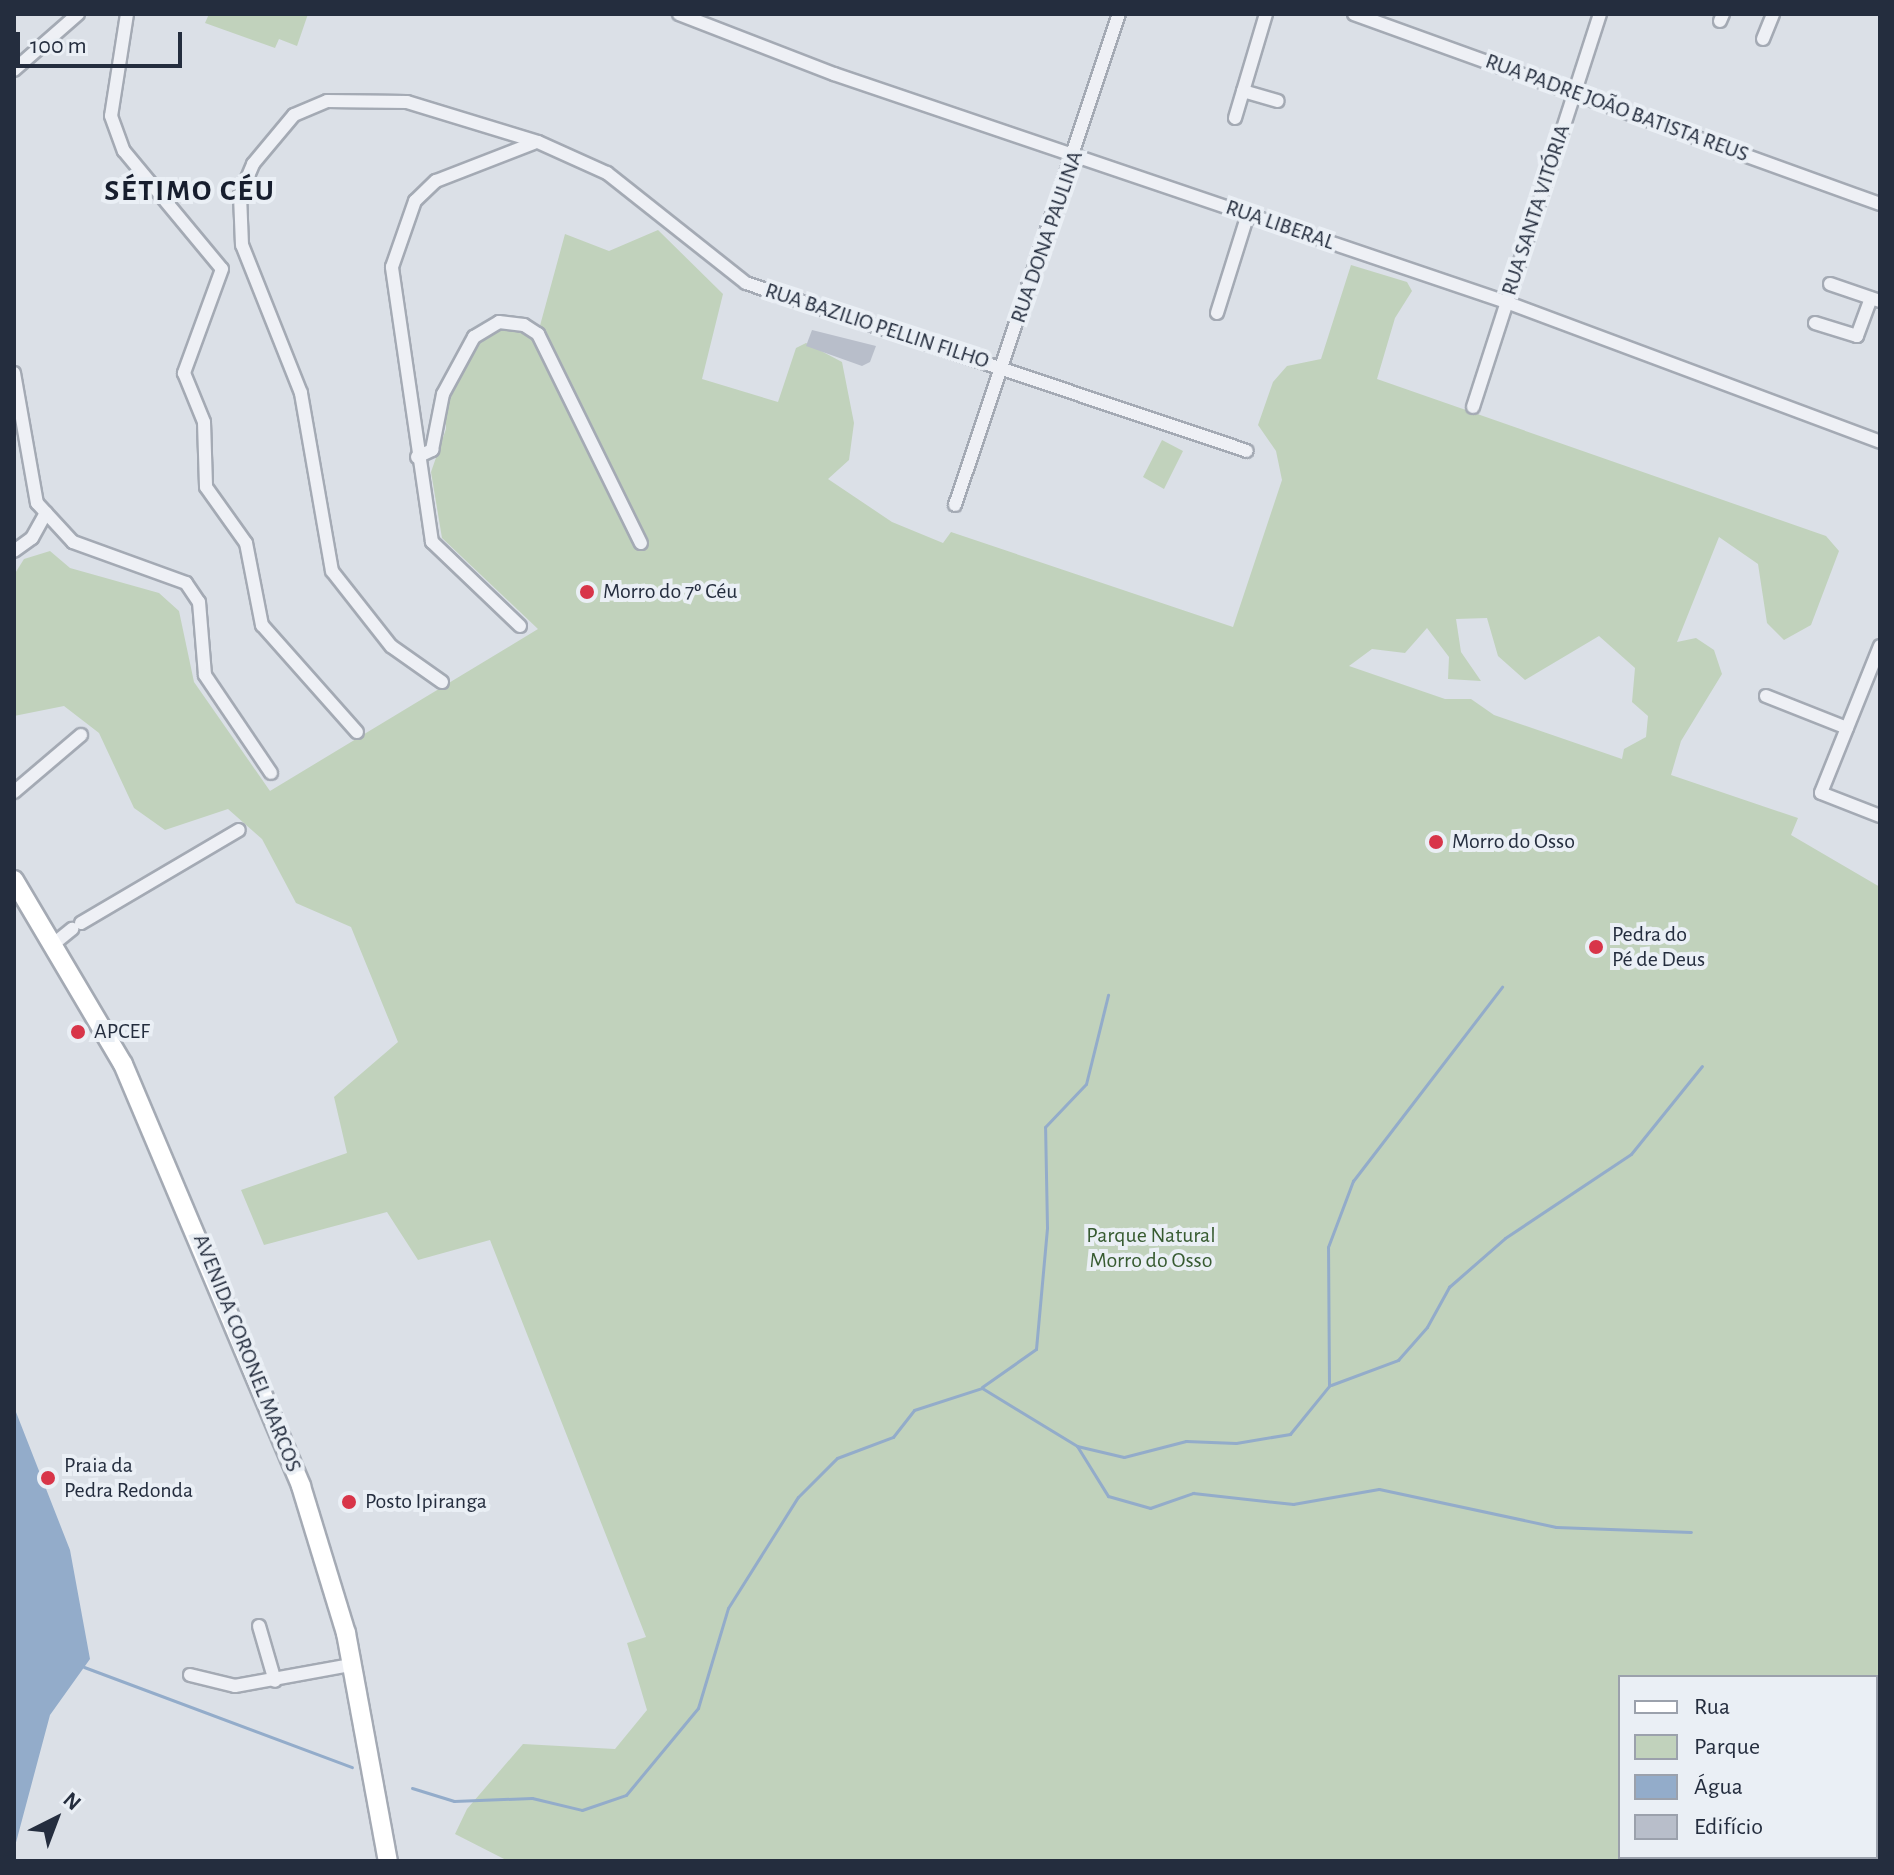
<!DOCTYPE html>
<html>
<head>
<meta charset="utf-8">
<style>
  body { margin:0 }
  #map { position:relative; width:1894px; height:1875px; overflow:hidden; background:#dbe0e7; font-family:"Alegreya Sans",sans-serif }
  div>[style] { position:absolute }
  .green>* { inset:0; background:#c1d2bc }
  .water>* { inset:0; background:#93acca }
  .stream>* { height:3px; margin:-1.5px; padding:0 1.5px; transform-origin:1.5px; border-radius:1.5px; background:#93acca }
  .building>* { inset:0; background:#b8beca }
  .roads { filter:drop-shadow(2px 0 #a4aab4) drop-shadow(-2px 0 #a4aab4) drop-shadow(0 2px #a4aab4) drop-shadow(0 -2px #a4aab4) }
  .minor>* { height:12px; margin:-6px; padding:0 6px; transform-origin:6px; border-radius:6px; background:#eef0f5 }
  .secondary>* { height:18px; margin:-9px; padding:0 9px; transform-origin:9px; border-radius:9px; background:#fff }
  .dots>* { width:22px; height:22px; translate:-50% -50%; box-sizing:border-box; border:4px solid #eaeff5; border-radius:50% }
  span { translate:-50% -50%; white-space:nowrap; text-align:center; line-height:1.15; -webkit-text-stroke:8px #eaeff5; paint-order:stroke }
  .street-label { font-size:22px; color:#242d3e }
  .poi-label { font-size:22px; color:#242d3e }
  .left { translate:0 -50%; text-align:left }
  .park-label { font-size:22px; color:#375b31 }
  .district-label { font-size:30px; color:#171e2e; font-weight:700; letter-spacing:2px }
  .frame { position:absolute; inset:0; border:16px solid #242d3e; pointer-events:none }
  .legend { position:absolute; left:1618px; top:1675px; width:260px; height:184px; box-sizing:border-box; background:#eaeff5; border:2px solid #9ba1ac; margin:0; padding:10px 14px; list-style:none; font-size:24px; color:#242d3e }
  .legend li { display:flex; align-items:center; gap:16px; height:40px }
  .legend b { width:40px; border:2px solid #9ba1ac }
  .north { position:absolute; left:16px; top:1779px; width:80px; height:80px; -webkit-text-stroke:6px #eaeff5; paint-order:stroke; rotate:42deg; font-size:22px; font-weight:700; line-height:32px; text-align:center; color:#242d3e }
  .north::after { content:''; display:block; margin:auto; width:28px; height:36px; background:#242d3e; clip-path:polygon(50% 0,100% 100%,50% 72%,0 100%) }
  .scale { position:absolute; left:16px; top:32px; width:166px; height:36px; box-sizing:border-box; border:4px solid #242d3e; border-top:0; padding-left:10px; font-size:24px; line-height:28px; white-space:nowrap; color:#242d3e; -webkit-text-stroke:6px #eaeff5; paint-order:stroke }
</style>
</head>
<body>
<div id="map">
  <div class="green">
    <div style="clip-path:polygon(209px 14px,308px 14px,297px 46px,279px 39px,275px 48px,205px 23px)"></div>
    <div style="clip-path:polygon(evenodd,658px 230px,723px 294px,702px 379px,778px 402px,796px 348px,806px 343px,842px 362px,854px 423px,849px 460px,828px 479px,892px 522px,943px 543px,951px 532px,1233px 627px,1282px 480px,1276px 451px,1258px 425px,1273px 382px,1287px 366px,1321px 359px,1351px 265px,1407px 282px,1412px 291px,1395px 318px,1377px 379px,1826px 536px,1839px 551px,1811px 625px,1784px 640px,1767px 623px,1758px 564px,1719px 537px,1677px 642px,1696px 638px,1714px 650px,1722px 674px,1681px 741px,1671px 775px,1798px 818px,1791px 835px,1880px 887px,1880px 1861px,508px 1861px,455px 1834px,467px 1809px,523px 1744px,615px 1749px,647px 1710px,627px 1643px,646px 1637px,490px 1240px,418px 1260px,387px 1212px,264px 1245px,241px 1190px,347px 1153px,334px 1097px,398px 1042px,351px 927px,296px 903px,262px 839px,228px 809px,165px 830px,134px 808px,99px 733px,64px 706px,14px 716px,14px 575px,24px 559px,50px 551px,70px 568px,159px 593px,179px 611px,194px 682px,270px 791px,538px 629px,442px 538px,431px 472px,446px 429px,445px 399px,478px 337px,499px 325px,538px 333px,565px 234px,609px 251px,658px 230px,1487px 618px,1498px 656px,1525px 680px,1599px 636px,1635px 668px,1632px 702px,1648px 716px,1646px 737px,1624px 749px,1622px 759px,1494px 715px,1471px 699px,1445px 699px,1349px 666px,1372px 649px,1405px 653px,1427px 628px,1449px 657px,1448px 679px,1481px 681px,1461px 652px,1456px 619px,1487px 618px,658px 230px,1620px 1677px,1876px 1677px,1876px 1857px,1620px 1857px,1620px 1677px)"></div>
    <div style="clip-path:polygon(1162px 440px,1183px 451px,1164px 489px,1143px 477px)"></div>
  </div>
  <div class="water">
    <div style="clip-path:polygon(14px 1407px,70px 1550px,90px 1659px,50px 1715px,14px 1850px)"></div>
  </div>
  <div class="stream">
    <div style="left:1331px;top:1385px;width:72px;rotate:-20.5deg"></div>
    <div style="left:1398px;top:1360px;width:44px;rotate:-48.7deg"></div>
    <div style="left:1427px;top:1327px;width:46px;rotate:-61.2deg"></div>
    <div style="left:1449px;top:1287px;width:74px;rotate:-41.2deg"></div>
    <div style="left:1505px;top:1238px;width:151px;rotate:-33.7deg"></div>
    <div style="left:1631px;top:1154px;width:113px;rotate:-51.1deg"></div>
    <div style="left:982px;top:1387px;width:66px;rotate:-35.1deg"></div>
    <div style="left:1036px;top:1349px;width:122px;rotate:-84.8deg"></div>
    <div style="left:1047px;top:1227px;width:100px;rotate:-91.1deg"></div>
    <div style="left:1045px;top:1127px;width:59px;rotate:-46.4deg"></div>
    <div style="left:1086px;top:1084px;width:92px;rotate:-76.1deg"></div>
    <div style="left:1077px;top:1446px;width:59px;rotate:58.2deg"></div>
    <div style="left:1108px;top:1496px;width:44px;rotate:15.9deg"></div>
    <div style="left:1150px;top:1508px;width:46px;rotate:-19.2deg"></div>
    <div style="left:1193px;top:1493px;width:101px;rotate:6.3deg"></div>
    <div style="left:1293px;top:1504px;width:87px;rotate:-9.9deg"></div>
    <div style="left:1379px;top:1489px;width:181px;rotate:12.1deg"></div>
    <div style="left:1556px;top:1527px;width:135px;rotate:2.1deg"></div>
    <div style="left:84px;top:1667px;width:286px;rotate:20.5deg"></div>
    <div style="left:412px;top:1788px;width:44px;rotate:17.2deg"></div>
    <div style="left:454px;top:1801px;width:78px;rotate:-2.2deg"></div>
    <div style="left:532px;top:1798px;width:51px;rotate:13.5deg"></div>
    <div style="left:582px;top:1810px;width:46px;rotate:-18.8deg"></div>
    <div style="left:626px;top:1795px;width:113px;rotate:-50.4deg"></div>
    <div style="left:698px;top:1708px;width:104px;rotate:-73.3deg"></div>
    <div style="left:728px;top:1608px;width:131px;rotate:-57.8deg"></div>
    <div style="left:798px;top:1497px;width:55px;rotate:-45deg"></div>
    <div style="left:837px;top:1458px;width:60px;rotate:-20.6deg"></div>
    <div style="left:893px;top:1437px;width:34px;rotate:-52deg"></div>
    <div style="left:914px;top:1410px;width:71px;rotate:-17.9deg"></div>
    <div style="left:982px;top:1388px;width:111px;rotate:31.4deg"></div>
    <div style="left:1077px;top:1446px;width:48px;rotate:13.2deg"></div>
    <div style="left:1124px;top:1457px;width:64px;rotate:-14.5deg"></div>
    <div style="left:1186px;top:1441px;width:50px;rotate:2.3deg"></div>
    <div style="left:1236px;top:1443px;width:55px;rotate:-9.5deg"></div>
    <div style="left:1290px;top:1434px;width:62px;rotate:-50.9deg"></div>
    <div style="left:1329px;top:1386px;width:139px;rotate:-90.4deg"></div>
    <div style="left:1328px;top:1247px;width:71px;rotate:-69.3deg"></div>
    <div style="left:1353px;top:1181px;width:245px;rotate:-52.5deg"></div>
  </div>
  <div class="building">
    <div style="clip-path:polygon(812px 330px,876px 346px,870px 362px,862px 366px,806px 346px)"></div>
  </div>
  <div class="roads">
    <div class="minor">
      <div style="left:127px;top:14px;width:103px;rotate:98.9deg"></div>
      <div style="left:111px;top:116px;width:37px;rotate:70deg"></div>
      <div style="left:124px;top:151px;width:153px;rotate:50.3deg"></div>
      <div style="left:679px;top:14px;width:166px;rotate:21.2deg"></div>
      <div style="left:834px;top:74px;width:710px;rotate:18.74deg"></div>
      <div style="left:1506px;top:302px;width:399px;rotate:20.5deg"></div>
      <div style="left:1354px;top:14px;width:559px;rotate:19.86deg"></div>
      <div style="left:1720px;top:21px;width:8px;rotate:-67deg"></div>
      <div style="left:1763px;top:39px;width:27px;rotate:-68deg"></div>
      <div style="left:14px;top:70px;width:85px;rotate:-41.2deg"></div>
      <div style="left:1243px;top:91px;width:36px;rotate:16deg"></div>
      <div style="left:1235px;top:118px;width:109px;rotate:-73.4deg"></div>
      <div style="left:222px;top:269px;width:111px;rotate:110.1deg"></div>
      <div style="left:184px;top:373px;width:53px;rotate:67.8deg"></div>
      <div style="left:204px;top:422px;width:65px;rotate:88.2deg"></div>
      <div style="left:206px;top:487px;width:69px;rotate:54.5deg"></div>
      <div style="left:246px;top:543px;width:84px;rotate:79deg"></div>
      <div style="left:262px;top:625px;width:143px;rotate:48.4deg"></div>
      <div style="left:1830px;top:284px;width:53px;rotate:18.8deg"></div>
      <div style="left:1217px;top:313px;width:104px;rotate:-72.6deg"></div>
      <div style="left:1815px;top:323px;width:44px;rotate:17.2deg"></div>
      <div style="left:1857px;top:336px;width:40px;rotate:-69.8deg"></div>
      <div style="left:14px;top:373px;width:132px;rotate:80deg"></div>
      <div style="left:37px;top:503px;width:53px;rotate:47.3deg"></div>
      <div style="left:73px;top:542px;width:120px;rotate:19.9deg"></div>
      <div style="left:186px;top:583px;width:23px;rotate:56deg"></div>
      <div style="left:199px;top:602px;width:73px;rotate:85.3deg"></div>
      <div style="left:205px;top:675px;width:118px;rotate:56deg"></div>
      <div style="left:1473px;top:407px;width:413px;rotate:-72.1deg"></div>
      <div style="left:417px;top:457px;width:17px;rotate:-25deg"></div>
      <div style="left:432px;top:450px;width:57px;rotate:-78.9deg"></div>
      <div style="left:443px;top:394px;width:65px;rotate:-61.5deg"></div>
      <div style="left:474px;top:337px;width:29px;rotate:-31deg"></div>
      <div style="left:499px;top:322px;width:25px;rotate:7deg"></div>
      <div style="left:524px;top:325px;width:17px;rotate:33deg"></div>
      <div style="left:538px;top:334px;width:233px;rotate:63.8deg"></div>
      <div style="left:955px;top:505px;width:518px;rotate:-71.53deg"></div>
      <div style="left:14px;top:551px;width:22px;rotate:-36deg"></div>
      <div style="left:32px;top:538px;width:29px;rotate:-61deg"></div>
      <div style="left:520px;top:626px;width:122px;rotate:-136.3deg"></div>
      <div style="left:432px;top:542px;width:278px;rotate:-98.3deg"></div>
      <div style="left:392px;top:267px;width:70px;rotate:-70.8deg"></div>
      <div style="left:415px;top:201px;width:29px;rotate:-44deg"></div>
      <div style="left:436px;top:181px;width:105px;rotate:-21.2deg"></div>
      <div style="left:1880px;top:646px;width:158px;rotate:111.9deg"></div>
      <div style="left:1821px;top:793px;width:63px;rotate:21.3deg"></div>
      <div style="left:442px;top:682px;width:62px;rotate:-144.8deg"></div>
      <div style="left:391px;top:646px;width:95px;rotate:-128.2deg"></div>
      <div style="left:332px;top:571px;width:181px;rotate:-99.9deg"></div>
      <div style="left:301px;top:393px;width:159px;rotate:-111.7deg"></div>
      <div style="left:242px;top:245px;width:50px;rotate:-92.3deg"></div>
      <div style="left:240px;top:195px;width:34px;rotate:-67deg"></div>
      <div style="left:253px;top:164px;width:64px;rotate:-50.1deg"></div>
      <div style="left:294px;top:115px;width:36px;rotate:-23deg"></div>
      <div style="left:327px;top:101px;width:80px;rotate:0.7deg"></div>
      <div style="left:407px;top:102px;width:137px;rotate:17deg"></div>
      <div style="left:538px;top:142px;width:76px;rotate:24.2deg"></div>
      <div style="left:607px;top:173px;width:177px;rotate:38.4deg"></div>
      <div style="left:746px;top:283px;width:528px;rotate:18.54deg"></div>
      <div style="left:1766px;top:696px;width:87px;rotate:21.6deg"></div>
      <div style="left:14px;top:792px;width:88px;rotate:-40.4deg"></div>
      <div style="left:81px;top:923px;width:183px;rotate:-30.5deg"></div>
      <div style="left:56px;top:942px;width:21px;rotate:-39deg"></div>
      <div style="left:259px;top:1626px;width:57px;rotate:73.8deg"></div>
      <div style="left:190px;top:1675px;width:46px;rotate:13.7deg"></div>
      <div style="left:235px;top:1686px;width:118px;rotate:-10.3deg"></div>
    </div>
    <div class="secondary">
      <div style="left:14px;top:880px;width:214px;rotate:59.4deg"></div>
      <div style="left:123px;top:1064px;width:458px;rotate:67.1deg"></div>
      <div style="left:301px;top:1486px;width:154px;rotate:73deg"></div>
      <div style="left:346px;top:1633px;width:232px;rotate:79.6deg"></div>
    </div>
  </div>
  <div class="dots">
    <div style="left:587px;top:592px;background:#d83549"></div>
    <div style="left:1436px;top:842px;background:#d83549"></div>
    <div style="left:1596px;top:947px;background:#d83549"></div>
    <div style="left:78px;top:1032px;background:#d83549"></div>
    <div style="left:48px;top:1478px;background:#d83549"></div>
    <div style="left:349px;top:1502px;background:#d83549"></div>
  </div>
  <div class="street-label">
    <span style="left:1617px;top:108px;rotate:20deg">RUA PADRE JOÃO BATISTA REUS</span>
    <span style="left:1536px;top:210px;rotate:-72deg">RUA SANTA VITÓRIA</span>
    <span style="left:1280px;top:225px;rotate:19deg">RUA LIBERAL</span>
    <span style="left:1047px;top:237px;rotate:-71deg">RUA DONA PAULINA</span>
    <span style="left:877px;top:326px;rotate:18deg">RUA BAZILIO PELLIN FILHO</span>
    <span style="left:247px;top:1353px;rotate:68deg">AVENIDA CORONEL MARCOS</span>
  </div>
  <div class="poi-label">
    <span class="left" style="left:603px;top:592px">Morro do 7º Céu</span>
    <span class="left" style="left:1452px;top:842px">Morro do Osso</span>
    <span class="left" style="left:1612px;top:947px">Pedra do<br>Pé de Deus</span>
    <span class="left" style="left:94px;top:1032px">APCEF</span>
    <span class="left" style="left:64px;top:1478px">Praia da<br>Pedra Redonda</span>
    <span class="left" style="left:365px;top:1502px">Posto Ipiranga</span>
  </div>
  <div class="park-label">
    <span style="left:1151px;top:1248px">Parque Natural<br>Morro do Osso</span>
  </div>
  <div class="district-label">
    <span style="left:190px;top:191px">SÉTIMO CÉU</span>
  </div>
  <div class="frame"></div>
  <ul class="legend">
  <li><b style="height:10px;background:#fff"></b>Rua</li>
  <li><b style="height:22px;background:#c1d2bc"></b>Parque</li>
  <li><b style="height:22px;background:#93acca"></b>Água</li>
  <li><b style="height:22px;background:#b8beca"></b>Edifício</li>
  </ul>
  <div class="north">N</div>
  <div class="scale">100 m</div>
</div>
</body>
</html>
